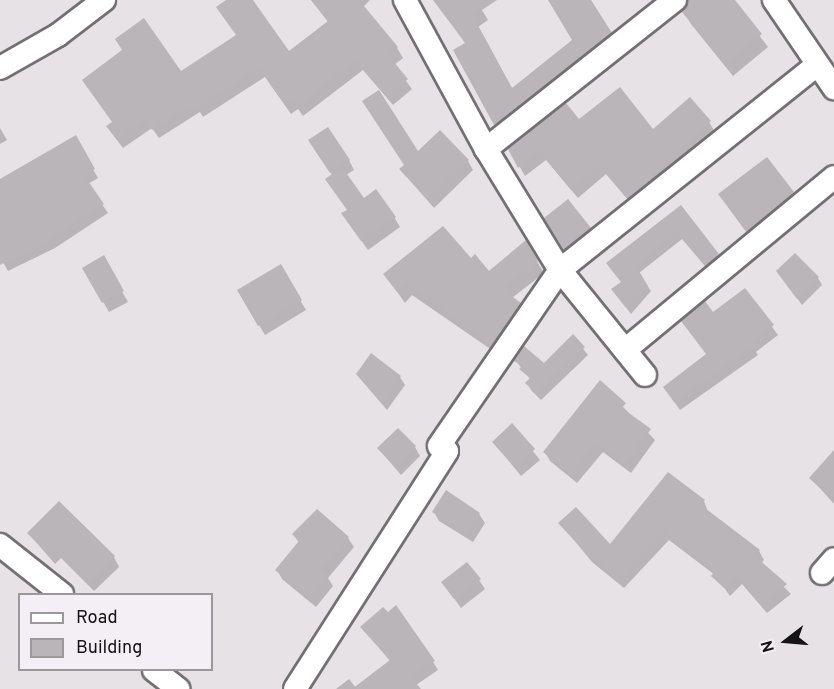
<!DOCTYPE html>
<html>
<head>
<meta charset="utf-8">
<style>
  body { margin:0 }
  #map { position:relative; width:834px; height:689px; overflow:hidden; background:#e6e2e6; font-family:Overpass,sans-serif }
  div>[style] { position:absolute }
  .shadow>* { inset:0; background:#0003 }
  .building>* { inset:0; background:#b9b5b9 }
  .roads { filter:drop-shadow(2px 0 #736f73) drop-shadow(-2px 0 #736f73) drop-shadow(0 2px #736f73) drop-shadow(0 -2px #736f73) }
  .minor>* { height:22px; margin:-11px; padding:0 11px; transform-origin:11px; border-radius:11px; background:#fff }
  span { translate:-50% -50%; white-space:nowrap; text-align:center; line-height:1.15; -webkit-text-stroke:5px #f4eff4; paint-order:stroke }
  .legend { position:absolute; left:18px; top:593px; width:195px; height:78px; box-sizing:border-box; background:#f4eff4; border:2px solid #9b979b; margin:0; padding:8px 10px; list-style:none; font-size:18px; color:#151315 }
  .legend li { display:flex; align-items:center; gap:12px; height:30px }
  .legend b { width:30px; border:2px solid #9b979b }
  .north { position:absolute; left:756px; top:611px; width:60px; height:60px; -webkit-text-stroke:4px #f4eff4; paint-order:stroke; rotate:254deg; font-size:16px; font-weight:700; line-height:24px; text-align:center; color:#151315 }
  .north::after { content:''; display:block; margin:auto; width:21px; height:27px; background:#151315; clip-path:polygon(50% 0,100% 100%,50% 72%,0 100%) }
</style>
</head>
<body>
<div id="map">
  <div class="shadow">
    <div style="clip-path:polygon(229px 0,251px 0,289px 53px,329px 23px,311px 0,370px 0,363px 7px,397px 48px,403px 58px,394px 65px,412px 89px,393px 105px,363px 70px,303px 116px,298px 109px,291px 114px,265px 77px,203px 117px,200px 112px,159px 138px,152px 128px,123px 148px,114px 136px,181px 73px,237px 36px)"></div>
    <div style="clip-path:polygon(433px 0,476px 0,488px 20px,478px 27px,512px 90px,574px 41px,549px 0,590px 0,616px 44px,501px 134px,466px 71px,466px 44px)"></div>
    <div style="clip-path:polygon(688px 0,733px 0,768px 47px,733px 76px,691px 24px,684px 12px)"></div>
    <div style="clip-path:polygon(579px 121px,653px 131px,709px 122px,715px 132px,634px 207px,606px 174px,578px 198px,546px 160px,525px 176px,510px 150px)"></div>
    <div style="clip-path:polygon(0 128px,7px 140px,0 144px)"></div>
    <div style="clip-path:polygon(75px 137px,98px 178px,88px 184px,108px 213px,55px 248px,8px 271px,3px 262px,0 264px,0 180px)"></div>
    <div style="clip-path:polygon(315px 150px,349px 160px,354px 170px,346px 175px,363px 200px,394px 217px,400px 227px,368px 250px,349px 223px,348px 211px,333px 176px)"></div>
    <div style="clip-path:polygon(767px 159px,801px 207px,754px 243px,720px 195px)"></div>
    <div style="clip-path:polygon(468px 161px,473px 170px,434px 208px,401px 170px)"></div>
    <div style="clip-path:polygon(681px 207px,722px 263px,711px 273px,682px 239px,639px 273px,651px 291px,631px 314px,618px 297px,622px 283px,608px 263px)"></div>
    <div style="clip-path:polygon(546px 218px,590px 229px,595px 238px,570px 258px)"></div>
    <div style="clip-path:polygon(526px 243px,544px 273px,512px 298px,526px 315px,499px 355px,412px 295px,405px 303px,385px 275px,471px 260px,489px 273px)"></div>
    <div style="clip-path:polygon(103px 258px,128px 302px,109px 312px,84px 268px)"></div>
    <div style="clip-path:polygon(280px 266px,306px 310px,265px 335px,239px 291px)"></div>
    <div style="clip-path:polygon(778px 272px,818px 278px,822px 285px,802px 305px)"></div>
    <div style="clip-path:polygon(745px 290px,778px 335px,756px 352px,758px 355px,680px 410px,670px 396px,707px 355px,713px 314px)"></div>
    <div style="clip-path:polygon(573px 336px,588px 355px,541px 400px,531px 390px,527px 383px,530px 379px,516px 361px,545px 365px)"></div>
    <div style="clip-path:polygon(357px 374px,400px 377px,405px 385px,387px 410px)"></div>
    <div style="clip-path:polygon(600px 383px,655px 440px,631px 473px,603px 452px,577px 483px,550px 461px,545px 452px)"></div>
    <div style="clip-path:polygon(512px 425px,540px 460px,521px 476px,494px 442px)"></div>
    <div style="clip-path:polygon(415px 447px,420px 456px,401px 475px,379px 449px)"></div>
    <div style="clip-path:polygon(834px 452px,834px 504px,811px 478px)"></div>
    <div style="clip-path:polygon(704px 501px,708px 512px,759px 551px,764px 560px,761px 564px,791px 594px,767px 613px,742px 584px,730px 596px,715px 575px,669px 540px,624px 588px,592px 562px,560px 523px,610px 547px)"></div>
    <div style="clip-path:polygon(434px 512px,479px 514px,485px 523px,473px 542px,439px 521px)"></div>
    <div style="clip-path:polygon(29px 534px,114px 557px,119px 567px,94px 591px,61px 558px,55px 564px)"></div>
    <div style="clip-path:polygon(294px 535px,348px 538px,354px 547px,328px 578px,333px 586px,316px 607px,282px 579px,277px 570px,299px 543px)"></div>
    <div style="clip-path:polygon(479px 580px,485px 589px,461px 608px,443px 583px)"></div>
    <div style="clip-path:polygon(362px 627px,433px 662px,438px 670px,416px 685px,419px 689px,336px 689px,349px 679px,356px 688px,390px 661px)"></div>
  </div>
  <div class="building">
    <div style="clip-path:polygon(226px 0,253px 0,289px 51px,328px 21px,311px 0,359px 0,398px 47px,388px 55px,408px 79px,386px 96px,356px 61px,297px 107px,291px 100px,285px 105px,259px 68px,196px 108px,193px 103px,152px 130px,145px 119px,117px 140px,106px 126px,112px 122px,82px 80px,122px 50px,115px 39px,144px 18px,181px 71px,236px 35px,216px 7px)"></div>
    <div style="clip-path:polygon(436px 0,497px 0,473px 16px,512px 88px,572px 40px,548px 0,591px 0,612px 33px,494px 125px,453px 50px,465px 43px)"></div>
    <div style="clip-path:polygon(693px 0,735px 0,762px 34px,725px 65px,682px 12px)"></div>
    <div style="clip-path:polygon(620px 87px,653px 129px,690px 97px,711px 121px,628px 198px,600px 166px,571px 190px,540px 152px,518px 168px,508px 149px,566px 103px,579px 119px)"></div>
    <div style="clip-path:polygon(379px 90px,418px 151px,440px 130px,469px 160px,428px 200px,399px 169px,404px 165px,362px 101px)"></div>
    <div style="clip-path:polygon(328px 127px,350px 160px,330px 173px,308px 140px)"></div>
    <div style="clip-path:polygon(76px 135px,95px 169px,84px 175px,104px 204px,50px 240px,0 265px,0 179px)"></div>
    <div style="clip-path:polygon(767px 157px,794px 192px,745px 230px,718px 194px)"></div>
    <div style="clip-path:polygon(342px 167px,364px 198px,376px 189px,396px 217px,361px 241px,341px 213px,347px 210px,325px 179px)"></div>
    <div style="clip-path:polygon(568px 199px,591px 228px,564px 250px,544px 218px)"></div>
    <div style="clip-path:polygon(681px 205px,719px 254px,705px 266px,677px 232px,636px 266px,648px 286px,626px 308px,611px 289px,621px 282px,606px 263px)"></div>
    <div style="clip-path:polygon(443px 226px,471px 258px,475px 254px,489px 271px,526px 240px,538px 261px,503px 290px,521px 303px,492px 345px,406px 284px,398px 293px,383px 274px)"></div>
    <div style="clip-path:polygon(795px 253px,819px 277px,797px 299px,776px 271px)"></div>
    <div style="clip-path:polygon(104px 255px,124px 291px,102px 303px,82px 268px)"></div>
    <div style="clip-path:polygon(281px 264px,302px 300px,258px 326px,237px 290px)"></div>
    <div style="clip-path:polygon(745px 288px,774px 325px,752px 342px,754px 346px,674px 402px,663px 387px,706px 354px,681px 321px,705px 301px,713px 312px)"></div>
    <div style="clip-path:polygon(573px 334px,585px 347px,537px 394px,525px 383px,530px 378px,519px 369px,522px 366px,514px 361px,524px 346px,544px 363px)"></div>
    <div style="clip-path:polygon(371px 353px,401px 376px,382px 404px,356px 374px)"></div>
    <div style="clip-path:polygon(600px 380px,626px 403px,622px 408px,651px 429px,625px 464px,597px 443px,571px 475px,543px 452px)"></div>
    <div style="clip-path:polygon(512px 423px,535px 449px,515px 468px,492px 442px)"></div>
    <div style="clip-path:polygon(398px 428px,416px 446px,395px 467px,377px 448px)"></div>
    <div style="clip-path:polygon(834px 450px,834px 501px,809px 478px)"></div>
    <div style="clip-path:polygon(668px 472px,705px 500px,701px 505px,760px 550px,755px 556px,787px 584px,761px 605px,736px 576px,724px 588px,711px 576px,715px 571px,664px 532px,618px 580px,585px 552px,558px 523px,576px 507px,610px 544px)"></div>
    <div style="clip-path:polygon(446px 490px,480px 513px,467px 534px,432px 512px)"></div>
    <div style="clip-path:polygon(59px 501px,115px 556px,88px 583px,55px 549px,49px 555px,27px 533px)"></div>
    <div style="clip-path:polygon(317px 509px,349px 537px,321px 570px,329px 576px,310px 598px,275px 570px,299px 541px,292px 534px)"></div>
    <div style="clip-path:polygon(467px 562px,481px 579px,454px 599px,441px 582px)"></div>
    <div style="clip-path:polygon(396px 605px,435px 661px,411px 677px,421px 689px,352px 689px,390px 660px,360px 627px,383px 607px,388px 612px)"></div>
  </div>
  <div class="roads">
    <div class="minor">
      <div style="left:405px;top:0;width:170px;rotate:61.5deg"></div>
      <div style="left:486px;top:149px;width:142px;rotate:58.6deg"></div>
      <div style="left:560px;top:270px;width:135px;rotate:51deg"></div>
      <div style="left:774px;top:0;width:107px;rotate:55.7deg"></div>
      <div style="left:0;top:68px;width:67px;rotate:-29.6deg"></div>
      <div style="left:58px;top:35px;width:58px;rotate:-37.3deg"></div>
      <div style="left:486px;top:149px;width:241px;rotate:-38.3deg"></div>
      <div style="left:625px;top:350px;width:271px;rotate:-39.6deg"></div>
      <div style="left:0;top:545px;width:79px;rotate:38.3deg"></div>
      <div style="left:822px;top:573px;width:18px;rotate:-49deg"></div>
      <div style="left:154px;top:670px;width:31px;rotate:38deg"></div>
      <div style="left:295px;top:689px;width:282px;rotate:-57.4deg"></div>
      <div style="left:447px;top:451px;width:9px;rotate:-148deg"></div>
      <div style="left:439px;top:446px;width:214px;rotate:-55.5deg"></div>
      <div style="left:560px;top:270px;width:329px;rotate:-38.6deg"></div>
    </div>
  </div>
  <ul class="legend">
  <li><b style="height:8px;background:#fff"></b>Road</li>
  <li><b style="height:16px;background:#b9b5b9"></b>Building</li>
  </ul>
  <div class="north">N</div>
</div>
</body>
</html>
